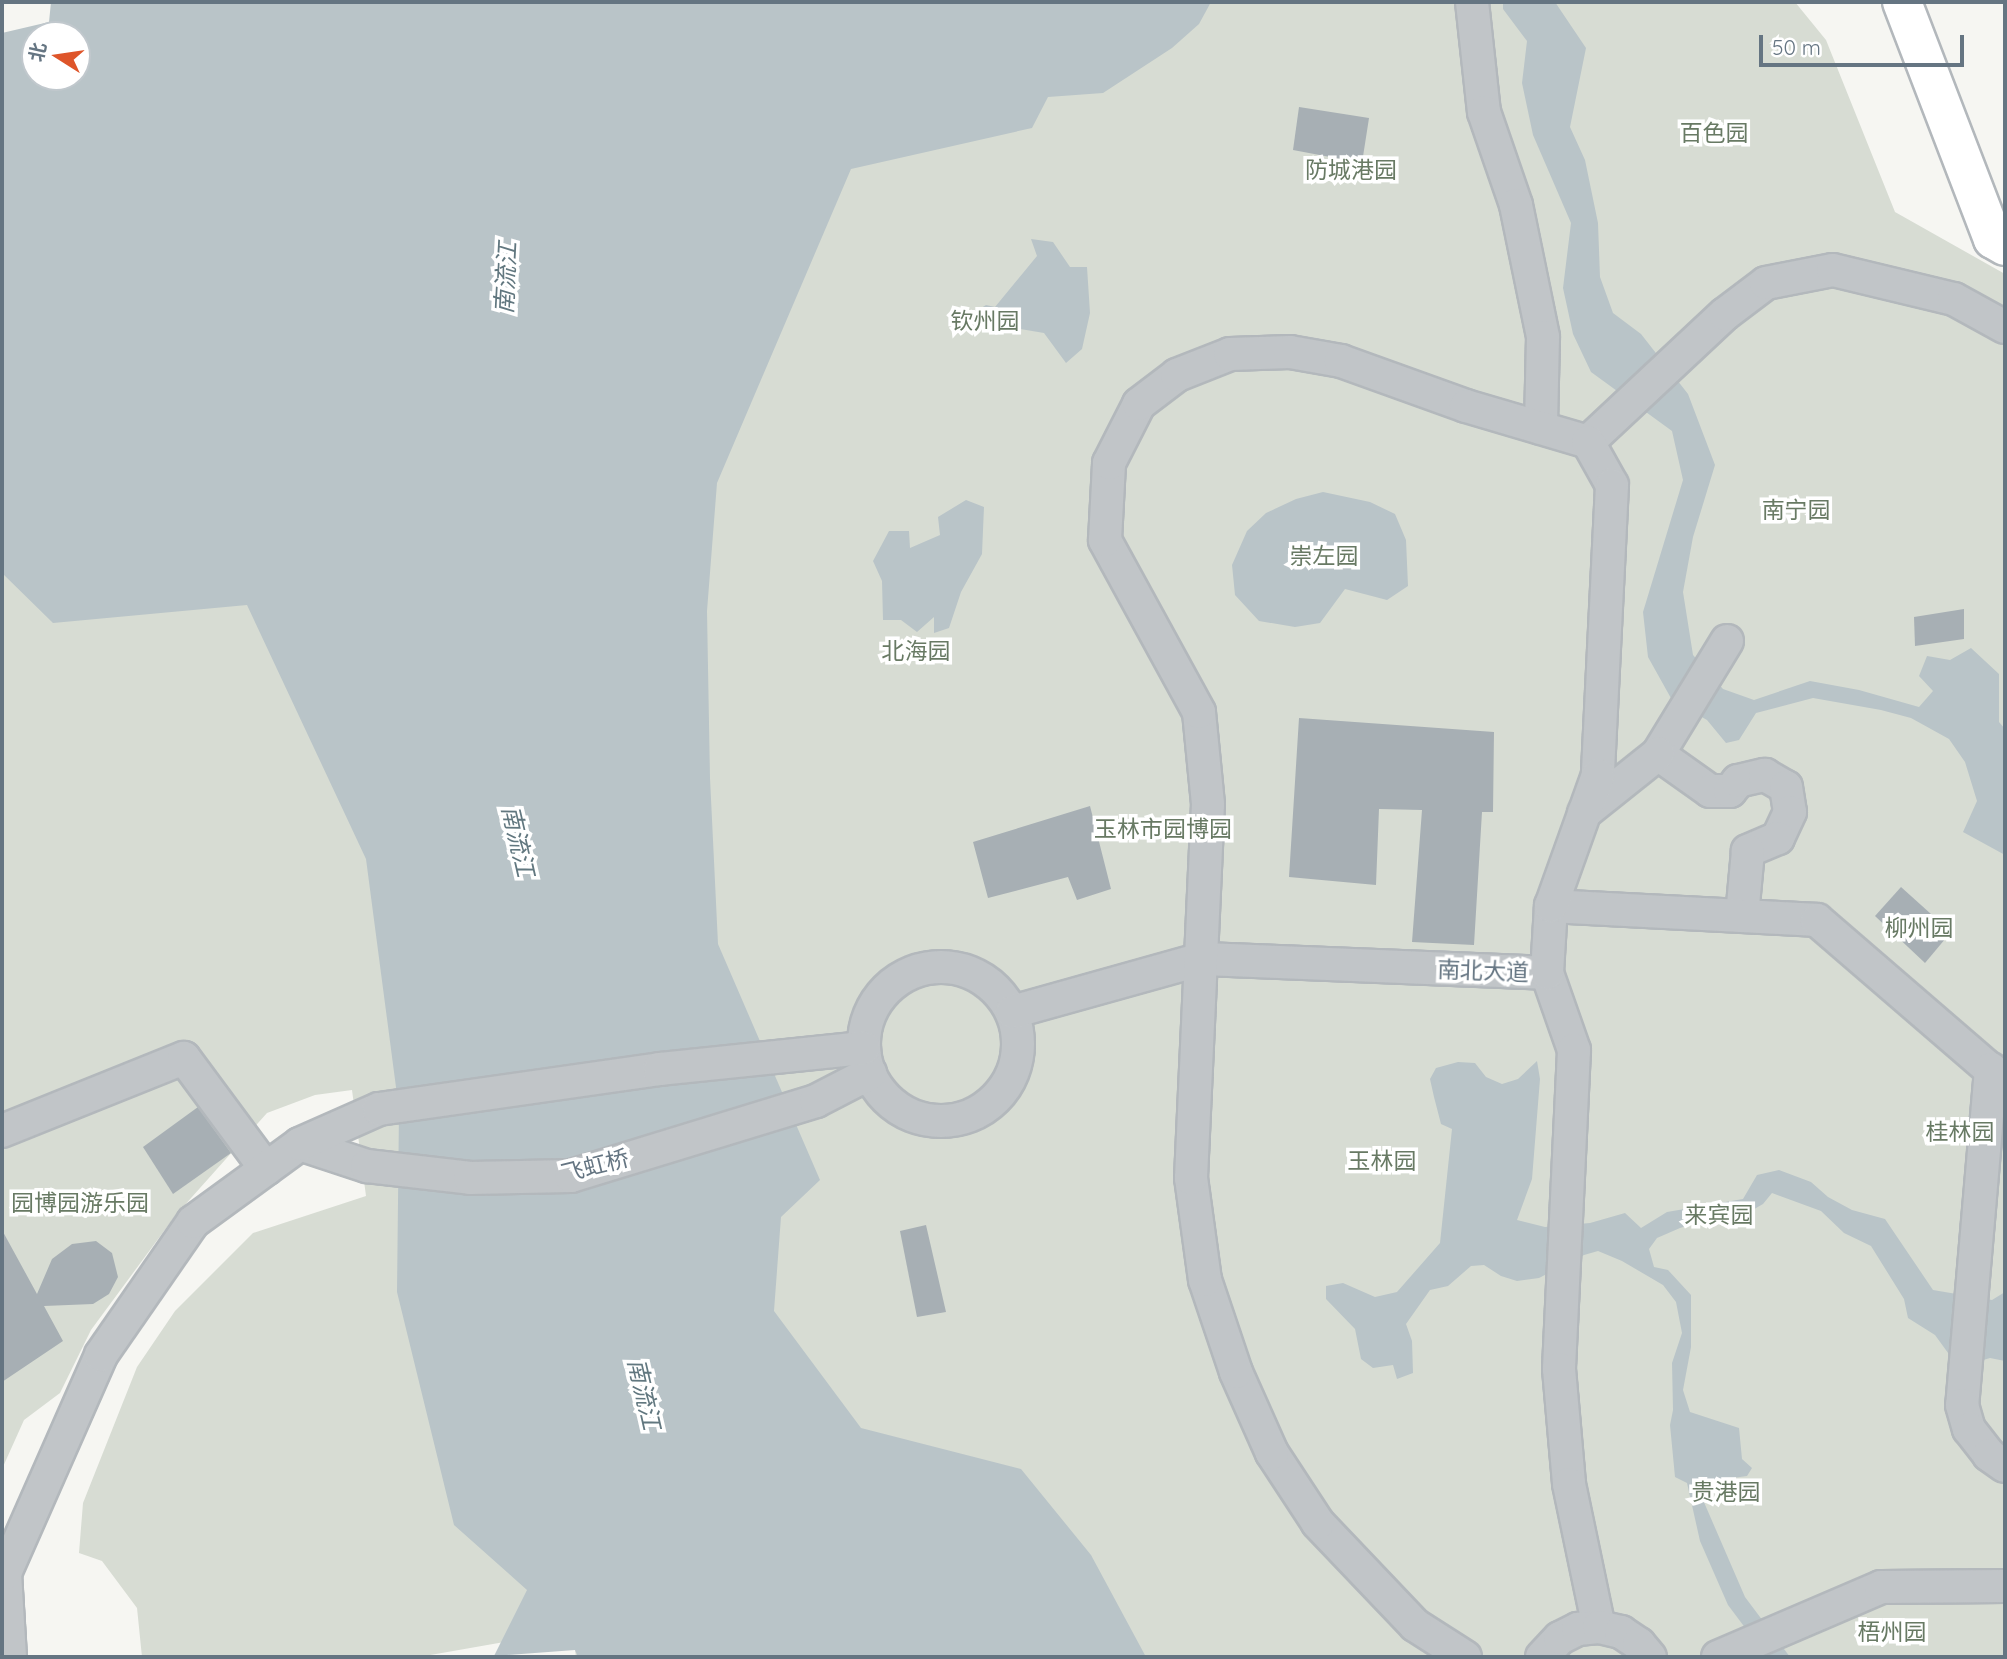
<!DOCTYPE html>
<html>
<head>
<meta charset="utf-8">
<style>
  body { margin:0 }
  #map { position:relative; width:2007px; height:1659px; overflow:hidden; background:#f6f6f2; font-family:Quicksand,"Noto Sans SC",sans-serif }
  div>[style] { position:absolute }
  .green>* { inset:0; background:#d7dcd3 }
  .water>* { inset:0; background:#b9c4c8 }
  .building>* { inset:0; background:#a7afb4 }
  .roads { filter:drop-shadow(2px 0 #b3b8bc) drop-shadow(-2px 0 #b3b8bc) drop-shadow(0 2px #b3b8bc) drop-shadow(0 -2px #b3b8bc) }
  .street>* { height:32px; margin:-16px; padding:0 16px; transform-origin:16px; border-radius:16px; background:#c1c5c8 }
  .street>.ring { margin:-16px; padding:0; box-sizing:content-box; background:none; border:32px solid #c1c5c8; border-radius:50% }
  .secondary>* { height:38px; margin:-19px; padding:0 19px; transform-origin:19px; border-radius:19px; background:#fff }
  span { translate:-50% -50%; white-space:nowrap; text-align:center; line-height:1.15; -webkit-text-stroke:7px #fff; paint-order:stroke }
  .park-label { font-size:23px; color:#687a64 }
  .street-label { font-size:23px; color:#657582 }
  .water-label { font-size:24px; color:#61777f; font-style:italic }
  .frame { position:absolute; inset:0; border:4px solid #657582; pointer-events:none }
  .north { position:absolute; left:21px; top:21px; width:70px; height:70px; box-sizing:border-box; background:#fff; border:2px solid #c1c8cd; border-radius:50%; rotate:282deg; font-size:19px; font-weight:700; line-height:28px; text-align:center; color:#657582 }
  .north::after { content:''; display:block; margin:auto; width:24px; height:32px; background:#de552a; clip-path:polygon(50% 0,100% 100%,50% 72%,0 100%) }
  .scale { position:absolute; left:1759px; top:35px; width:205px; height:32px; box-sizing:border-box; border:4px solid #657582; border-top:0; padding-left:9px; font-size:21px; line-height:24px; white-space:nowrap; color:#657582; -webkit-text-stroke:5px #fff; paint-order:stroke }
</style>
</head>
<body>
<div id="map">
  <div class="green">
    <div style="clip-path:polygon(766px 2px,1795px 2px,1826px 40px,1895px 212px,2005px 274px,2005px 1657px,576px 1657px,572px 1630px,419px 1657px,142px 1657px,137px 1608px,102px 1561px,79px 1553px,83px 1503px,137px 1367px,175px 1311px,253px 1233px,366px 1196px,352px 1090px,315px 1095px,267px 1113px,175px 1216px,91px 1330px,60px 1393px,24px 1420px,2px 1469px,2px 215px)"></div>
  </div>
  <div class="water">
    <div style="clip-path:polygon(evenodd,51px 2px,1211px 2px,1199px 24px,1172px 48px,1103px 93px,1048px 97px,1032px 128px,851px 169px,717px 483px,707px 611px,710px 778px,718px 944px,820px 1180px,781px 1217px,774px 1311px,861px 1428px,1021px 1469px,1091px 1555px,1146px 1657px,578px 1657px,575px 1650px,494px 1656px,527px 1590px,454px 1525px,397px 1292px,399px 1110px,366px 859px,247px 605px,53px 623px,2px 573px,2px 33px,49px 22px,51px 2px,35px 35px,77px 35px,77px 77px,35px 77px,35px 35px)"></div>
    <div style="clip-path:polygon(1503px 2px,1555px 2px,1586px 48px,1570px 127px,1585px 160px,1598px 223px,1600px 277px,1613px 313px,1641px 334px,1688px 394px,1715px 465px,1693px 537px,1683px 592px,1693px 655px,1723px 689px,1754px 700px,1810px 681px,1859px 690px,1919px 707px,1933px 691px,1919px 676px,1927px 656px,1950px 660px,1971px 648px,1999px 674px,1999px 722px,2005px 729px,2005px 855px,1963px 832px,1977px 801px,1965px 762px,1949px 739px,1911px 718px,1881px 710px,1813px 698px,1756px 713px,1739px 740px,1726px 743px,1707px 720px,1672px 700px,1648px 657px,1643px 612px,1683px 480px,1672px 431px,1591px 372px,1573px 334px,1563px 288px,1571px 223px,1533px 135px,1522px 83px,1527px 41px,1503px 9px)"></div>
    <div style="clip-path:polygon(1031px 239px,1053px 242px,1070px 267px,1087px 267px,1090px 313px,1082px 349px,1066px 363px,1044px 333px,963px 319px,986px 305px,995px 307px,1037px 256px)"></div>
    <div style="clip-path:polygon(1323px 492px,1370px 502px,1395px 514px,1406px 540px,1408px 586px,1387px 600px,1345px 589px,1320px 623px,1295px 627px,1259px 621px,1235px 595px,1232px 565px,1247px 531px,1266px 513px,1296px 499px)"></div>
    <div style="clip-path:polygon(966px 500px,984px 507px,982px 554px,961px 592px,949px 628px,934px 633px,934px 617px,917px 632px,901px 620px,883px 620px,882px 581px,873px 561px,889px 531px,909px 531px,910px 548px,940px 535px,938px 517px)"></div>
    <div style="clip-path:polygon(1537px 1061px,1540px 1079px,1532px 1179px,1517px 1220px,1545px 1227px,1590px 1223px,1625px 1213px,1641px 1228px,1667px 1212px,1743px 1199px,1757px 1175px,1779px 1170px,1811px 1182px,1828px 1197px,1852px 1210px,1885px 1219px,1933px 1290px,1992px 1300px,2005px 1292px,2005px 1361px,1990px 1358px,1973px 1363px,1951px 1357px,1935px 1335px,1908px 1318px,1904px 1299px,1871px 1246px,1844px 1233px,1821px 1211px,1772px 1193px,1763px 1204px,1737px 1219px,1705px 1220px,1680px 1228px,1657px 1238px,1649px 1249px,1654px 1267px,1668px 1270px,1691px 1295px,1691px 1347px,1683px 1390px,1690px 1412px,1739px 1428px,1742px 1459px,1752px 1468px,1747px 1476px,1711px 1481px,1700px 1493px,1745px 1597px,1790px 1657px,1767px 1657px,1728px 1605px,1700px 1541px,1687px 1483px,1675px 1477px,1670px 1425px,1673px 1410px,1672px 1363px,1682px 1333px,1676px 1302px,1663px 1285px,1622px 1261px,1598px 1251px,1584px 1255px,1539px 1278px,1517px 1281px,1501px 1276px,1484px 1265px,1471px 1266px,1448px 1286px,1430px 1290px,1406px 1324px,1412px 1341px,1413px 1373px,1397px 1379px,1393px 1365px,1373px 1368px,1361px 1359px,1355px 1329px,1326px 1299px,1326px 1286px,1343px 1283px,1375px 1297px,1397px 1292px,1440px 1243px,1452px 1129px,1441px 1124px,1434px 1097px,1430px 1079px,1436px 1068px,1458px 1062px,1475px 1063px,1486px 1077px,1502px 1084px,1518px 1079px)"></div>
  </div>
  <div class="building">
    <div style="clip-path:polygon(1299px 107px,1369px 118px,1362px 163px,1293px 150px)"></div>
    <div style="clip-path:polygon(1964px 609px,1964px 639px,1915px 646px,1914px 617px)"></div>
    <div style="clip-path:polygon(1299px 718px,1494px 732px,1493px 812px,1482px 812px,1474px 945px,1412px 942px,1422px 810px,1379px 809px,1376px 885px,1289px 877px)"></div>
    <div style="clip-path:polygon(1090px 806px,1111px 889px,1077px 900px,1068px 877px,988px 898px,973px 842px)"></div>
    <div style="clip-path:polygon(1901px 887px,1951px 932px,1925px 963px,1875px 916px)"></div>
    <div style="clip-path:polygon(198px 1107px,231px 1153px,173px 1194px,143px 1147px)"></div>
    <div style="clip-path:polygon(926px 1225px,946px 1312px,917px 1317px,900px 1231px)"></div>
    <div style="clip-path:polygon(2px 1230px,37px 1294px,52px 1259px,72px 1244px,96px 1241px,112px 1253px,118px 1277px,109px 1294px,93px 1304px,44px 1306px,63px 1341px,2px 1382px)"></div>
  </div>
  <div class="roads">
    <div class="street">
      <div style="left:1472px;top:2px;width:111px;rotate:83.8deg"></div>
      <div style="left:1484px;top:112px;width:98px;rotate:71deg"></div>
      <div style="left:1516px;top:205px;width:135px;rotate:78.4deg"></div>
      <div style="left:1543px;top:337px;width:91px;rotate:91.3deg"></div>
      <div style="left:1588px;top:442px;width:187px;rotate:-43.1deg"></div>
      <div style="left:1725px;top:314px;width:51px;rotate:-37.1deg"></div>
      <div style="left:1766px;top:283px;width:68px;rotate:-11deg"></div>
      <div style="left:1833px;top:270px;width:124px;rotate:13.5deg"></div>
      <div style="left:1954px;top:299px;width:58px;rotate:28.8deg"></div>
      <div style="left:1727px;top:641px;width:132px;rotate:121.4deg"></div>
      <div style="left:1658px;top:754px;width:64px;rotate:35.4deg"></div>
      <div style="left:1710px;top:791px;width:20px"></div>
      <div style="left:1730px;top:791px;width:13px;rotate:-51deg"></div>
      <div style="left:1738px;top:781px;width:28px;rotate:-13deg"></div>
      <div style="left:1765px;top:775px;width:24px;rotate:30deg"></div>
      <div style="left:1786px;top:787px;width:25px;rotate:81deg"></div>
      <div style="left:1790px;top:812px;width:29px;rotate:115deg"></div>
      <div style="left:1778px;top:838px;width:33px;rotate:157deg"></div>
      <div style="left:1748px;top:851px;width:65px;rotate:95.3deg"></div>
      <div style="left:1584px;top:813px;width:95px;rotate:-38.6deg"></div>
      <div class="ring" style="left:864px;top:967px;width:122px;height:122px"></div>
      <div style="left:1547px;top:973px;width:82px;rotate:70.7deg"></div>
      <div style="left:1574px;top:1050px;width:319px;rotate:92.7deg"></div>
      <div style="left:1559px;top:1369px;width:115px;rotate:85deg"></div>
      <div style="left:1569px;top:1484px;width:146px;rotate:78.2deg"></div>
      <div style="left:1012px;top:1012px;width:197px;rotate:-15.6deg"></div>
      <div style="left:1202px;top:959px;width:345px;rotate:2.3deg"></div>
      <div style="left:1547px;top:973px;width:67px;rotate:-86.6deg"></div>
      <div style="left:1551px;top:906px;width:266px;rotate:3deg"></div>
      <div style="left:1817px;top:920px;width:248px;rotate:40.8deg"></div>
      <div style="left:1991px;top:1069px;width:337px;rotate:94.9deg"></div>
      <div style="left:1962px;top:1405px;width:25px;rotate:74deg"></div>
      <div style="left:1969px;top:1429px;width:33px;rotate:52deg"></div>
      <div style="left:1989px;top:1455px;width:19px;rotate:35deg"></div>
      <div style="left:2px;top:1131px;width:196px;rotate:-21.9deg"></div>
      <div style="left:184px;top:1058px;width:138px;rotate:53.5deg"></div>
      <div style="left:300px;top:1144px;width:71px;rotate:18.2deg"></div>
      <div style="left:367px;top:1166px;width:104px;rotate:6.6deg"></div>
      <div style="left:470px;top:1178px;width:101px;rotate:-1.1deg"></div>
      <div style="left:571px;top:1176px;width:256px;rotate:-17deg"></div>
      <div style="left:816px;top:1101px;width:61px;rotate:-27.4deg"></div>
      <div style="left:10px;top:1657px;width:84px;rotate:-93.4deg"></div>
      <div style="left:5px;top:1573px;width:238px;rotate:-66.2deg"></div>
      <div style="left:101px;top:1355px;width:162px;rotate:-55.3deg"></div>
      <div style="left:193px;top:1222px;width:132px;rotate:-36.1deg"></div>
      <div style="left:300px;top:1144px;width:86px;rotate:-23.9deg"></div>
      <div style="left:379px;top:1109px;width:284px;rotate:-8.1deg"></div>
      <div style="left:660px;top:1069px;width:205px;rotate:-5.9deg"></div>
      <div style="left:1465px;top:1657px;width:59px;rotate:-147.4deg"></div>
      <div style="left:1415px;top:1625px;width:141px;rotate:-133.6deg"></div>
      <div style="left:1318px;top:1523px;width:84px;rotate:-123.3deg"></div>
      <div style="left:1272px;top:1453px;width:89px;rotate:-114deg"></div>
      <div style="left:1236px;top:1372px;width:97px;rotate:-108.6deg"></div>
      <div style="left:1205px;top:1280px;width:103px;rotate:-97.8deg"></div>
      <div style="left:1191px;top:1178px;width:374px;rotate:-87.4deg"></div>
      <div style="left:1208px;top:804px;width:92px;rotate:-95.6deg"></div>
      <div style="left:1199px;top:712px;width:196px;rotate:-118.7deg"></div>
      <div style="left:1105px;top:540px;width:77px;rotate:-87deg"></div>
      <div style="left:1109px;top:463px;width:66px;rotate:-63deg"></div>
      <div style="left:1139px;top:404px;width:48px;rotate:-37.3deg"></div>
      <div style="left:1177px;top:375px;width:57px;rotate:-21.6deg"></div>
      <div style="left:1230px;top:354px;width:60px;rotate:-1.9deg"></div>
      <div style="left:1290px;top:352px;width:52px;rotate:10deg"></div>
      <div style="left:1341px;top:361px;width:133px;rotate:19.8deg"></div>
      <div style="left:1466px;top:406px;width:127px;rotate:16.4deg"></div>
      <div style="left:1588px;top:442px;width:49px;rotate:60.8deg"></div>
      <div style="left:1612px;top:485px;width:290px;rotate:92.8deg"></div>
      <div style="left:1598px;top:775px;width:139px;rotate:109.7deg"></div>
      <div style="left:1542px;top:1657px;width:26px;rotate:-47deg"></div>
      <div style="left:1560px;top:1638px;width:20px;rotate:-27deg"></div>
      <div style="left:1578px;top:1629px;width:21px;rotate:-5deg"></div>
      <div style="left:1599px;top:1627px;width:23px;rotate:13deg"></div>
      <div style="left:1621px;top:1632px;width:22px;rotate:34deg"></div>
      <div style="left:1639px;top:1644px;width:17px;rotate:50deg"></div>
      <div style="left:1718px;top:1657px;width:177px;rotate:-23.2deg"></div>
      <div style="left:1881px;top:1587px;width:124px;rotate:-0.5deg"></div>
    </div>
    <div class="secondary">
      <div style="left:1902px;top:2px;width:254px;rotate:69deg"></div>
      <div style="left:1993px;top:239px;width:14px;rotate:30deg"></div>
    </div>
  </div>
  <div class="park-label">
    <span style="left:1714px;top:133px">百色园</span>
    <span style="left:1351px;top:170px">防城港园</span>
    <span style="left:985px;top:321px">钦州园</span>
    <span style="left:1796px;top:510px">南宁园</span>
    <span style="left:1324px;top:556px">崇左园</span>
    <span style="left:916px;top:651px">北海园</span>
    <span style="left:1163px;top:829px">玉林市园博园</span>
    <span style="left:1919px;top:928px">柳州园</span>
    <span style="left:1960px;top:1132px">桂林园</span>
    <span style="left:1382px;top:1161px">玉林园</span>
    <span style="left:80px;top:1203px">园博园游乐园</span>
    <span style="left:1719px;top:1215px">来宾园</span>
    <span style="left:1726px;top:1492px">贵港园</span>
    <span style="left:1892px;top:1632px">梧州园</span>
  </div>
  <div class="street-label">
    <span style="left:1483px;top:971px;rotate:2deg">南北大道</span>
    <span style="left:595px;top:1166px;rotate:-14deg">飞虹桥</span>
  </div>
  <div class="water-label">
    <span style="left:506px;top:278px;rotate:-87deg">南流江</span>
    <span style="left:518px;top:841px;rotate:77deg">南流江</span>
    <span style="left:644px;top:1394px;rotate:77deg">南流江</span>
  </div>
  <div class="frame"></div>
  <div class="north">北</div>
  <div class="scale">50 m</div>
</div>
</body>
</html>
